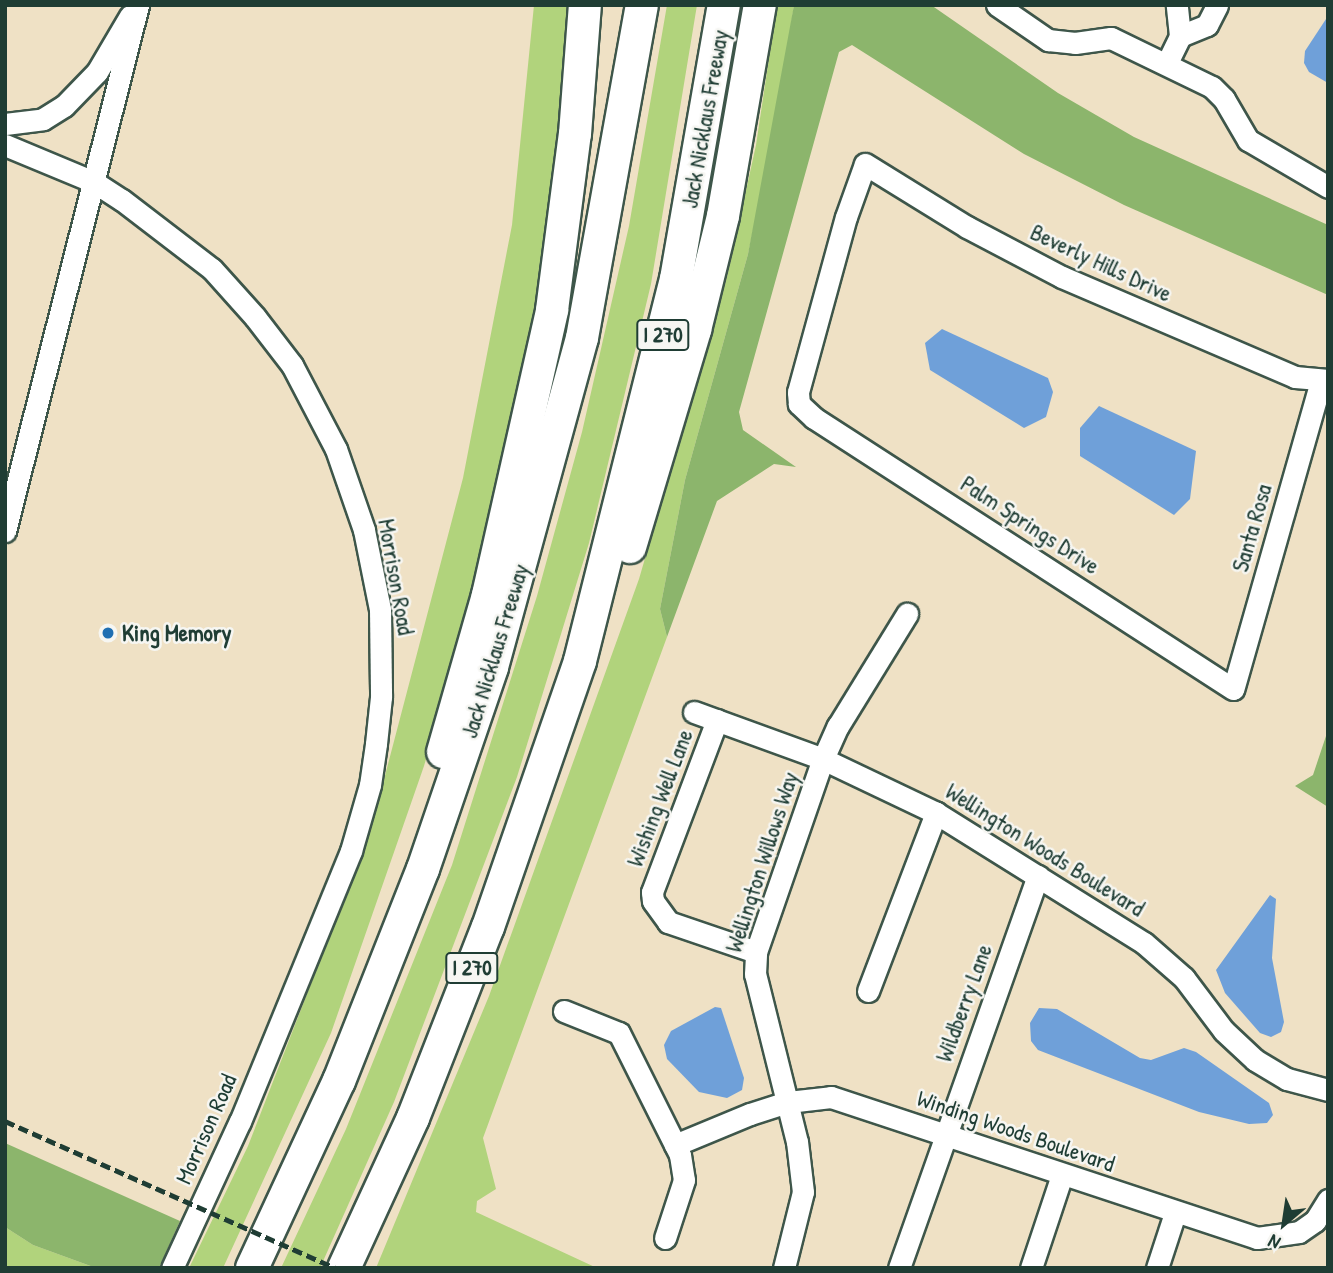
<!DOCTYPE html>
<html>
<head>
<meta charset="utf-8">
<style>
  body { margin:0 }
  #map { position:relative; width:1333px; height:1273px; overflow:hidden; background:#efe1c5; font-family:"Patrick Hand",sans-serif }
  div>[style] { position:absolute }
  .green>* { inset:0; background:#b1d37c }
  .forest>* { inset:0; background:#8cb56c }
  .water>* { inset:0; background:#6fa0d9 }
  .roads { filter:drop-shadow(2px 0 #3e564a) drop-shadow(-2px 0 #3e564a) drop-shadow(0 2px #3e564a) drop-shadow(0 -2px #3e564a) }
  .minor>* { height:21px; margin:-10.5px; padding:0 10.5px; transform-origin:10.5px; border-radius:10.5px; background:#fff }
  .highway>* { height:32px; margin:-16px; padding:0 16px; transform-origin:16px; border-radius:16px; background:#fff }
  .rail>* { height:5px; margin-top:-2.5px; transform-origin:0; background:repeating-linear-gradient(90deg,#1f3d34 0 10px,transparent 0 15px) }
  .dots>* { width:19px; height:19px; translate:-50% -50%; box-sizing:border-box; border:4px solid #f6f6f2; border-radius:50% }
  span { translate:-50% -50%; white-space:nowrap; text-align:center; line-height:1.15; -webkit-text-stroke:5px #f6f6f2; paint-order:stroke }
  .shield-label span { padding:2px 5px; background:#f6f6f2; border:2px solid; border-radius:5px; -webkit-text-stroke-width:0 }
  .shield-label { font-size:21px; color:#1f3d34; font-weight:700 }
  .street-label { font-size:23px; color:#1f3d34 }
  .poi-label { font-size:23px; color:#1f3d34; font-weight:700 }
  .left { translate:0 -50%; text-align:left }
  .frame { position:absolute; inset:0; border:7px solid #1f3d34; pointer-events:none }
  .north { position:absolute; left:1249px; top:1189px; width:70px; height:70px; -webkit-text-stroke:5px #f6f6f2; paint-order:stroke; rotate:209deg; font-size:19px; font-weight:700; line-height:28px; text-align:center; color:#1f3d34 }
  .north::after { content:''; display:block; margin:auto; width:24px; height:32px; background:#1f3d34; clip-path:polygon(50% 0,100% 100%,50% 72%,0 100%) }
</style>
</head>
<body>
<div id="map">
  <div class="green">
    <div style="clip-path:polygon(534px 5px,571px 5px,564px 101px,548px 245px,524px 393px,480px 573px,424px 766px,331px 1033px,223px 1268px,189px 1268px,248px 1146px,371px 829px,463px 478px,512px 225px)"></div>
    <div style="clip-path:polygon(667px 5px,697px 5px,651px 284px,589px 543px,517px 777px,394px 1102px,320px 1268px,281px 1268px,346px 1129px,452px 865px,537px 596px,582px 432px,629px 226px)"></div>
    <div style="clip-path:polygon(777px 5px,794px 5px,778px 112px,748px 254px,685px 480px,660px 609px,667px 637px,483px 1138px,496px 1189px,477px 1201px,476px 1212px,597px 1268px,376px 1268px,489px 996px,639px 579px,727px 277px,756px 145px)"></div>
    <div style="clip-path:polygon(5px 1227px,33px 1245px,96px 1268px,5px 1268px)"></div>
  </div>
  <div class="forest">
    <div style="clip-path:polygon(794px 5px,931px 5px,1058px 93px,1134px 137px,1328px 225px,1328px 295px,1124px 205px,1024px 154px,852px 45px,839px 52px,739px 412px,743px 430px,796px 467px,774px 464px,717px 501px,667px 637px,660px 609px,685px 480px,748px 254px)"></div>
    <div style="clip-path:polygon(1328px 730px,1328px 807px,1295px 786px,1313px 775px)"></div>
    <div style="clip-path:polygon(5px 1143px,180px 1221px,159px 1268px,96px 1268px,33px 1245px,5px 1227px)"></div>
  </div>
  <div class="water">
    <div style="clip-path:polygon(1328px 16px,1328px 83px,1309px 72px,1304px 63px,1305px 51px)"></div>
    <div style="clip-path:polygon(942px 329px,1048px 378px,1053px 392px,1046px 417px,1024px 428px,930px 370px,925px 343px)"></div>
    <div style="clip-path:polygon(1099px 406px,1196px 451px,1190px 499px,1174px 515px,1080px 456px,1080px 428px)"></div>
    <div style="clip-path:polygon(1270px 895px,1276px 899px,1272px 958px,1284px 1022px,1281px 1032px,1271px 1037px,1260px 1033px,1225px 993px,1216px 970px)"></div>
    <div style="clip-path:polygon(715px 1007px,721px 1008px,744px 1078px,742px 1090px,727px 1098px,699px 1092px,667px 1059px,664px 1045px,671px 1031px)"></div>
    <div style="clip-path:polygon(1039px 1008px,1057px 1009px,1140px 1058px,1151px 1060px,1184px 1048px,1196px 1052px,1269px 1103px,1273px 1115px,1267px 1123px,1249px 1124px,1199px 1112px,1038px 1050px,1031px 1041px,1030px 1023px)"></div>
  </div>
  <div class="roads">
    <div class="minor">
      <div style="left:997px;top:5px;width:62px;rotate:34.5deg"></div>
      <div style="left:1048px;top:40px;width:27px;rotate:6deg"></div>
      <div style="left:1075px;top:43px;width:36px;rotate:-8deg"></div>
      <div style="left:1111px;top:38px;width:112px;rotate:25.9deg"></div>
      <div style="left:1212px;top:87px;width:17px;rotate:45deg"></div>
      <div style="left:1224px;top:99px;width:48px;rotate:59.7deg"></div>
      <div style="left:1248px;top:140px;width:93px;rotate:30.4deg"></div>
      <div style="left:1180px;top:36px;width:29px;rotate:-22deg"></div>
      <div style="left:1207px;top:25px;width:22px;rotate:-63deg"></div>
      <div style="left:1167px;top:63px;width:30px;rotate:-64deg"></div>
      <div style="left:1180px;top:36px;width:31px;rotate:-96deg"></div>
      <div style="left:5px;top:124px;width:38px;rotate:-7deg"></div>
      <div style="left:43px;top:119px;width:25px;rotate:-32deg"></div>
      <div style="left:64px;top:106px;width:47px;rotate:-45.9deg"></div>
      <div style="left:97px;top:72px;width:65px;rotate:-59.5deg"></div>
      <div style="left:5px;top:145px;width:96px;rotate:22.6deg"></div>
      <div style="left:94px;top:182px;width:33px;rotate:33deg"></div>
      <div style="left:122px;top:200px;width:113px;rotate:37.5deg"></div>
      <div style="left:212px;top:269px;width:64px;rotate:48.1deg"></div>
      <div style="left:255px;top:317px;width:61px;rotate:52.4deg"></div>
      <div style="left:292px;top:365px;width:95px;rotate:62.4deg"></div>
      <div style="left:336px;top:449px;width:86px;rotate:70.9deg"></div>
      <div style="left:364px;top:530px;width:81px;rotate:78.6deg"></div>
      <div style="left:380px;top:609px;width:88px;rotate:89.3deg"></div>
      <div style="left:381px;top:697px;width:47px;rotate:96.1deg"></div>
      <div style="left:376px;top:744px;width:41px;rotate:98.3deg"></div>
      <div style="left:370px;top:785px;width:69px;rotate:106.1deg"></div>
      <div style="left:351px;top:851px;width:292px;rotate:112.3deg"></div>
      <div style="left:240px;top:1121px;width:162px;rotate:114.8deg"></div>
      <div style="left:1321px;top:381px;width:320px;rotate:105.9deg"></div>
      <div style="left:1233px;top:689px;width:499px;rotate:-147.1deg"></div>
      <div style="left:814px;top:418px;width:21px;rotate:-137deg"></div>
      <div style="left:799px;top:404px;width:12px;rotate:-95deg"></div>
      <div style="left:798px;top:392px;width:181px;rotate:-74.7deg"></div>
      <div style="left:846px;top:217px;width:56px;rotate:-70.3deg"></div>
      <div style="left:865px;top:164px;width:120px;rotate:31.7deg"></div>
      <div style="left:967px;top:227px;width:107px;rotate:27.8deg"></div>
      <div style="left:1062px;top:277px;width:254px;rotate:23.2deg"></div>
      <div style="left:1295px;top:377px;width:33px;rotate:5deg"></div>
      <div style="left:5px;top:531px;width:543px;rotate:-75.81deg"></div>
      <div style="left:694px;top:712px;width:137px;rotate:20deg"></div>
      <div style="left:823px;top:759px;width:125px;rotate:25.5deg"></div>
      <div style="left:936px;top:813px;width:245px;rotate:32deg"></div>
      <div style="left:1144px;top:943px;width:53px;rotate:41.2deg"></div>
      <div style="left:1184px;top:978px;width:66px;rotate:53deg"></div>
      <div style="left:1224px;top:1031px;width:42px;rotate:43.1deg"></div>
      <div style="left:1255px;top:1060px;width:37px;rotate:31deg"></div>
      <div style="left:1287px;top:1079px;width:42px;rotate:15deg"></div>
      <div style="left:717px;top:720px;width:184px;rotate:110.7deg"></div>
      <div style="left:652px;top:892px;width:9px;rotate:84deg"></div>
      <div style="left:653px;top:901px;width:26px;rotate:54deg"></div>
      <div style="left:668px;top:922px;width:93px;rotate:18.8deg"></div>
      <div style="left:868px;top:991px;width:191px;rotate:-69.1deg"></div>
      <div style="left:564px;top:1011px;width:59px;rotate:21.8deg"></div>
      <div style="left:619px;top:1033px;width:136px;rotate:63.4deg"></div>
      <div style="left:680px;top:1155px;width:25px;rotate:81deg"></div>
      <div style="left:684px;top:1180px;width:61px;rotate:108.1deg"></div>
      <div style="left:675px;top:1145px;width:81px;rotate:-22.5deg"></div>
      <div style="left:750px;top:1114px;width:40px;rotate:-18deg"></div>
      <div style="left:788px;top:1102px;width:43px;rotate:-6.6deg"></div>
      <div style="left:831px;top:1097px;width:449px;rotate:18.3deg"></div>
      <div style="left:1257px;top:1238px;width:42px;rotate:-8.1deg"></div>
      <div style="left:1299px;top:1232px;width:19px;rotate:-35deg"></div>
      <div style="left:1315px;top:1221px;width:25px;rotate:-58deg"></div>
      <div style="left:784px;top:1268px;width:78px;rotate:-76deg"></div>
      <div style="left:803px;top:1192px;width:50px;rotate:-96.8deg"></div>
      <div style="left:797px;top:1142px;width:173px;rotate:-104deg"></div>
      <div style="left:755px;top:974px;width:22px;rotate:-87deg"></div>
      <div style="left:756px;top:952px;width:204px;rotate:-70.9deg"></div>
      <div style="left:823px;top:759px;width:36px;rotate:-66deg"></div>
      <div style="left:838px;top:726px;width:132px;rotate:-58.4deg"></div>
      <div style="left:899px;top:1268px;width:416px;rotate:-70.5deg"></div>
      <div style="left:1031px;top:1268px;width:98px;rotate:-71.6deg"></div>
      <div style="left:1157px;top:1268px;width:58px;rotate:-71.9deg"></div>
    </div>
    <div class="highway">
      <div style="left:630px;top:547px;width:227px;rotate:-73.3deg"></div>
      <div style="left:695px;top:330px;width:117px;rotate:-76.2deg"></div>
      <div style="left:723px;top:216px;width:214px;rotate:-80.1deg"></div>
      <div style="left:443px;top:752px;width:163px;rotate:-74deg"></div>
      <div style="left:488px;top:595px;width:292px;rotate:-77.3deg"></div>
      <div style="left:552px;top:310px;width:177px;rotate:-82.6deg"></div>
      <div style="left:575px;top:134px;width:129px;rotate:-85.6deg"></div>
      <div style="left:252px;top:1268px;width:206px;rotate:-65.1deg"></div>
      <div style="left:339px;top:1081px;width:228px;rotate:-68.4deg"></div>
      <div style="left:423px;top:869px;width:213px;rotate:-71.1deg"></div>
      <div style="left:492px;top:667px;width:341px;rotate:-74.7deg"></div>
      <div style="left:582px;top:338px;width:338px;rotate:-79.8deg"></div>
      <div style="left:344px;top:1268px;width:165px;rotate:-65.3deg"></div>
      <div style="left:413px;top:1118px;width:205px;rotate:-68.6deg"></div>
      <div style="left:488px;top:927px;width:281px;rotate:-70.9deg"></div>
      <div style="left:580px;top:661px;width:394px;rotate:-75.9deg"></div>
      <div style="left:676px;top:279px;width:278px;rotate:-80.1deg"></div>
    </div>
  </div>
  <div class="rail">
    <div style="left:5px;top:1121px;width:361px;rotate:24deg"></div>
  </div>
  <div class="dots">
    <div style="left:108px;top:633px;background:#1f6fb2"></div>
  </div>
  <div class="shield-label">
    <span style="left:663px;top:335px">I 270</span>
    <span style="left:472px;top:968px">I 270</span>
  </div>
  <div class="street-label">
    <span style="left:705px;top:119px;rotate:-80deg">Jack Nicklaus Freeway</span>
    <span style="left:1101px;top:263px;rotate:25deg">Beverly Hills Drive</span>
    <span style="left:1030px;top:525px;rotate:33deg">Palm Springs Drive</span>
    <span style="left:1252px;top:528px;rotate:-74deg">Santa Rosa</span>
    <span style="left:396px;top:577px;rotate:80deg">Morrison Road</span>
    <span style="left:495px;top:651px;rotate:-73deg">Jack Nicklaus Freeway</span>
    <span style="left:660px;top:798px;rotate:-69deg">Wishing Well Lane</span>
    <span style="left:1045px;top:850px;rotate:32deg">Wellington Woods Boulevard</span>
    <span style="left:762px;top:862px;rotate:-72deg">Wellington Willows Way</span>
    <span style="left:964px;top:1003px;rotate:-70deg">Wildberry Lane</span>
    <span style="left:206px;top:1129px;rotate:-66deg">Morrison Road</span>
    <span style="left:1016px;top:1131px;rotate:19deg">Winding Woods Boulevard</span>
  </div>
  <div class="poi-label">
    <span class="left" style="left:122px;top:633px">King Memory</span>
  </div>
  <div class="frame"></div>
  <div class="north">N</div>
</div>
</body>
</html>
